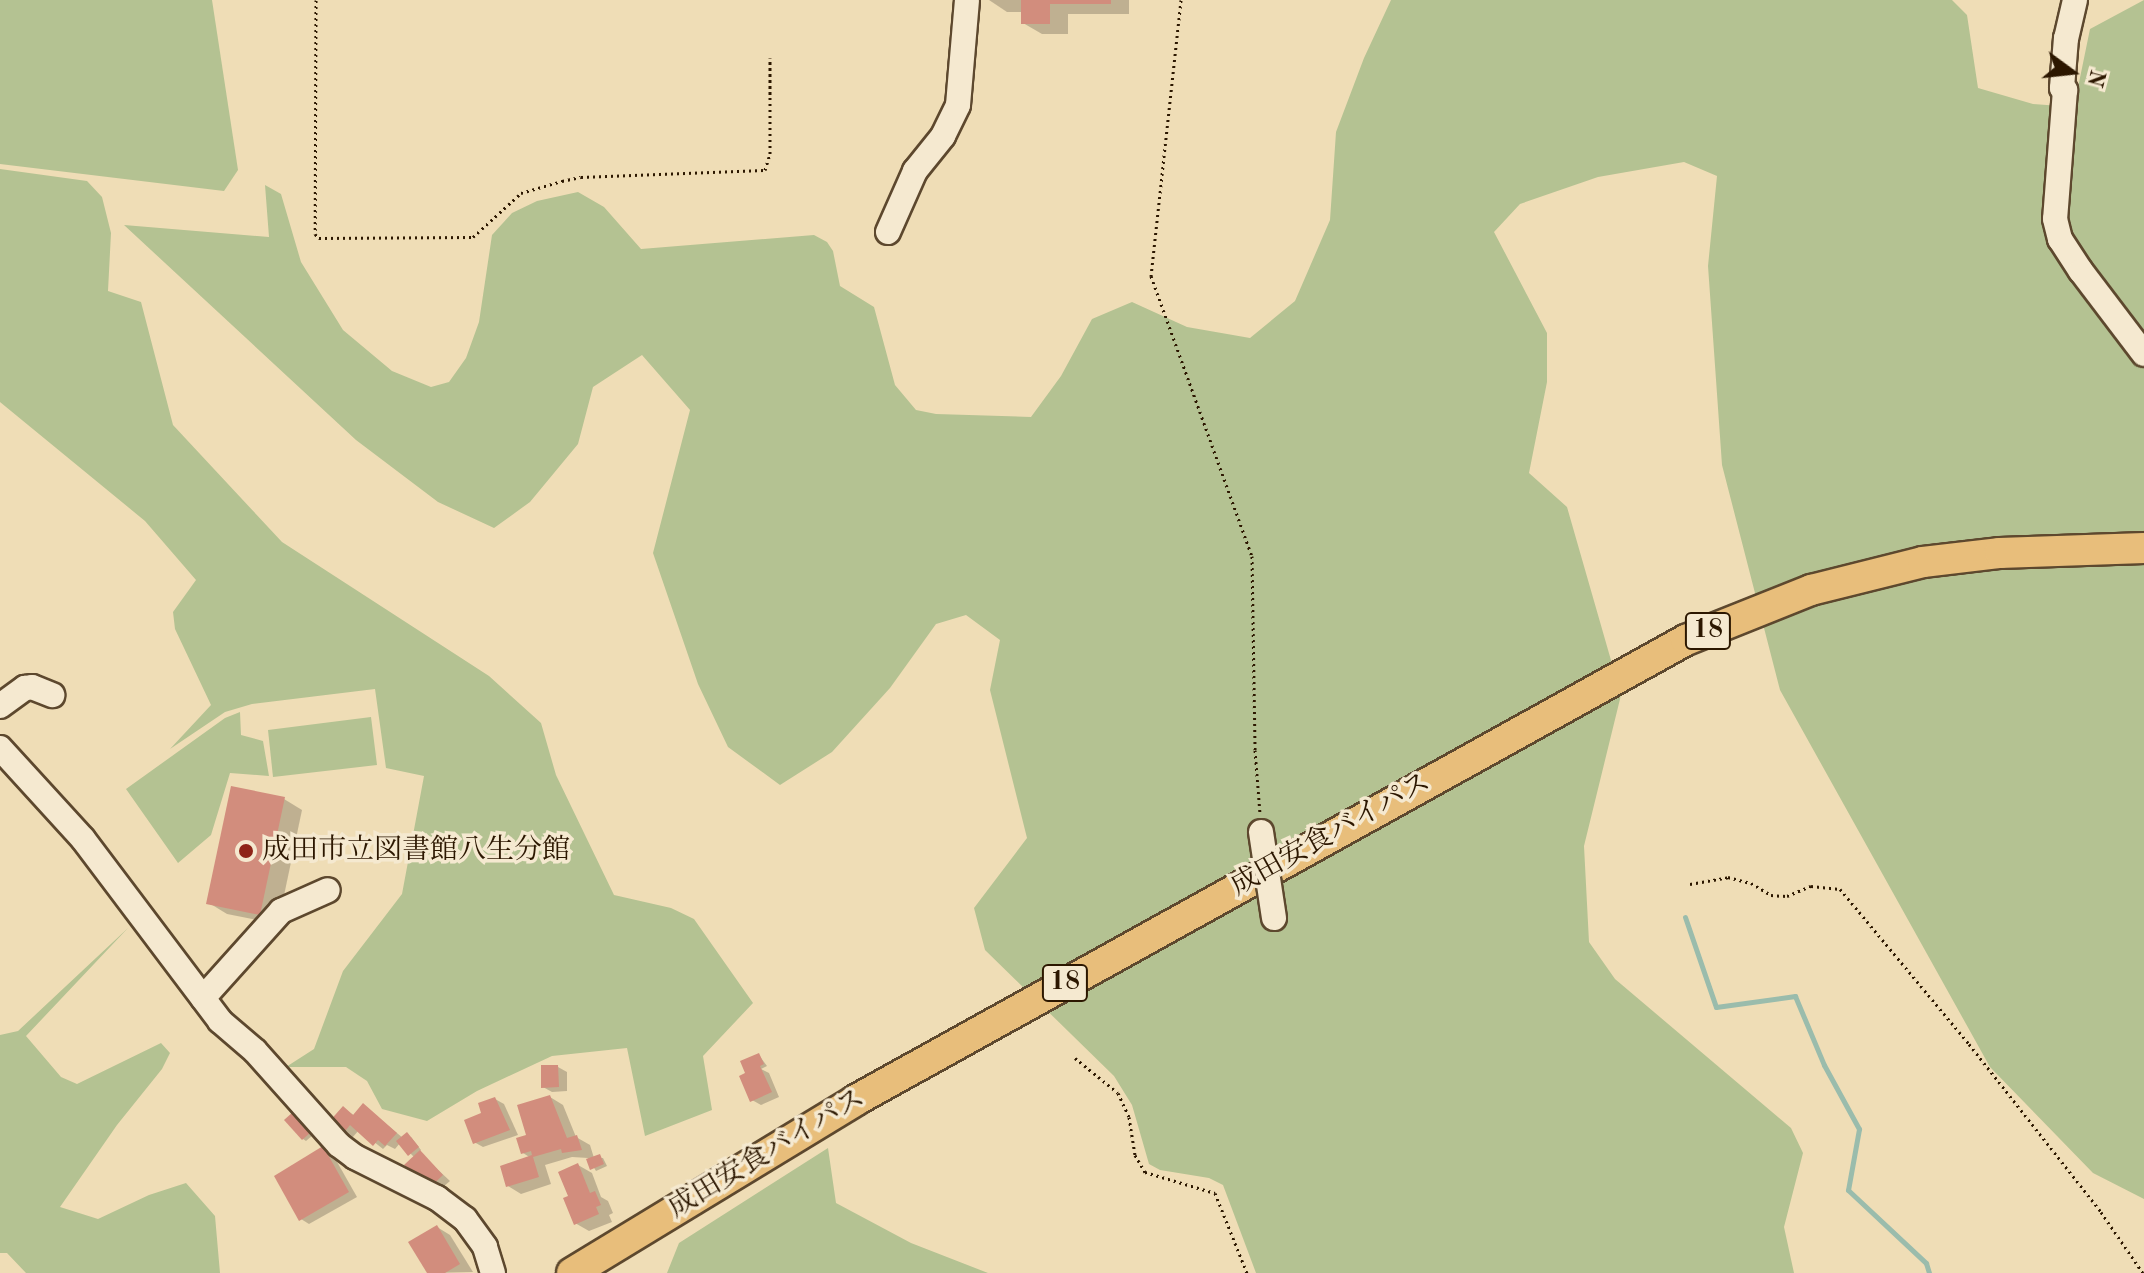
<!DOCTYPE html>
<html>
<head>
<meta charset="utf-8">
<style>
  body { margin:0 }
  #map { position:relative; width:2144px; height:1273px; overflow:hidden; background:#efddb6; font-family:"Old Standard TT","Noto Serif JP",serif }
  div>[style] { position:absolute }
  .green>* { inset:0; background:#b4c292 }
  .shadow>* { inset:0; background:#0003 }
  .stream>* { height:5px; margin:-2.5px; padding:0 2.5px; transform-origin:2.5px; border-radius:2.5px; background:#9abcac }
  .building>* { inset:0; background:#d28d7d }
  .path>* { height:3px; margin-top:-1.5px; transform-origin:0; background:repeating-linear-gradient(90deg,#2c1700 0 2px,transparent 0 6px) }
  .roads { filter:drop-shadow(2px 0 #5d482e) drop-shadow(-2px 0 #5d482e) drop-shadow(0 2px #5d482e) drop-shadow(0 -2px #5d482e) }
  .minor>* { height:24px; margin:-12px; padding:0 12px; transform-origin:12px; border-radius:12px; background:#f5e9d0 }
  .major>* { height:30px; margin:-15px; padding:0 15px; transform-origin:15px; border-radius:15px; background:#e8be7b }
  .bridges { filter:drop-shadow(2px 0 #5d482e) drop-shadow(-2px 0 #5d482e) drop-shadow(0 2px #5d482e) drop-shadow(0 -2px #5d482e) }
  .minor-bridge>* { height:24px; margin:-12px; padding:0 12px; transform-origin:12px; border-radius:12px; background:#f5e9d0 }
  .dots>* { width:22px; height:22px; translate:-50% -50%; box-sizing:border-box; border:4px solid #f5e9d0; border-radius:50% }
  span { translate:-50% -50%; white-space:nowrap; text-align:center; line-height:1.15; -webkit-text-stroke:7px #f5e9d0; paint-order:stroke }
  .shield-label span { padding:2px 6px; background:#f5e9d0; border:2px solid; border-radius:6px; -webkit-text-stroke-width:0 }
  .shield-label { font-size:26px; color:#2c1700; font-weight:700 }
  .street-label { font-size:28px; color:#2c1700 }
  .poi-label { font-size:28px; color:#2c1700 }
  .left { translate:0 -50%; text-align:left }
  .north { position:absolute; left:2032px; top:32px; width:80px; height:80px; -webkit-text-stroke:6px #f5e9d0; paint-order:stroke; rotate:105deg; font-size:22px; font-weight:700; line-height:32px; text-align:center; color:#2c1700 }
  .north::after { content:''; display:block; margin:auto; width:28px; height:36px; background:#2c1700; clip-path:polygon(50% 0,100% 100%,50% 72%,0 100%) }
</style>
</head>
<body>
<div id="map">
  <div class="green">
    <div style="clip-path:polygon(0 0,212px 0,238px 170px,224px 191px,0 164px)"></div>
    <div style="clip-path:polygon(1391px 0,1952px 0,1967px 15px,1978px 88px,2033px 104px,2074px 107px,2090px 29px,2144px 0,2144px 1199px,2093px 1173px,1990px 1067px,1780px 690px,1722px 465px,1708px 266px,1717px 176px,1684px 162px,1598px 177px,1520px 204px,1494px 232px,1547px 333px,1547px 382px,1529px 473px,1567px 507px,1621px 695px,1584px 846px,1589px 942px,1615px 979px,1791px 1128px,1803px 1153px,1784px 1227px,1794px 1273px,1256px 1273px,1223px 1185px,1209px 1178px,1160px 1170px,1149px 1164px,1132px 1105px,1114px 1076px,985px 950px,974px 908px,1027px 838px,990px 690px,1000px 640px,966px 615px,936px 624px,890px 688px,832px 752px,780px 785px,728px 747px,698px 684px,653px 553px,690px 410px,642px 355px,593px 387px,578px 444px,530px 502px,494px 528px,438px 502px,356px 440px,124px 225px,269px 237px,265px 185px,281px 194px,301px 262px,343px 330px,392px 371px,431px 387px,449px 382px,466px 358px,479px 322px,492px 235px,512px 213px,537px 201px,578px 192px,604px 207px,641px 249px,814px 235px,827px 242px,833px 251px,840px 286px,874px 307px,895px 385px,916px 410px,936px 414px,1031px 417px,1061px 376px,1092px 319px,1132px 302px,1187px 327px,1250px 338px,1295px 301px,1330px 220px,1336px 132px,1364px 58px)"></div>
    <div style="clip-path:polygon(0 169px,87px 181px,102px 197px,111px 233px,108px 291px,141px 302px,173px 425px,282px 542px,489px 676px,541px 723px,556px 775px,614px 895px,671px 908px,694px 919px,753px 1003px,703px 1056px,712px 1110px,645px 1136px,627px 1048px,552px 1056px,477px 1091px,427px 1121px,382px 1109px,367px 1081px,346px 1067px,286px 1067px,314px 1049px,343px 971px,402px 894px,424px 776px,386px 768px,375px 689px,252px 704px,225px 712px,170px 749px,211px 705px,175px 629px,173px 612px,196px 580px,145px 521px,0 402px)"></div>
    <div style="clip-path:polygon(240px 712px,241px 735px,263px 741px,269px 776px,230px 773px,211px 835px,178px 863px,126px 789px,225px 718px)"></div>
    <div style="clip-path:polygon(371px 717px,377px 765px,273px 777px,268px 730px)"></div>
    <div style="clip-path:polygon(128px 928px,26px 1036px,61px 1077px,77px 1084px,161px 1043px,170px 1053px,162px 1069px,117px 1125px,60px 1207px,98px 1219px,149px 1195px,186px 1183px,215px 1216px,220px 1273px,26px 1273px,7px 1253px,0 1253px,0 1035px,18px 1031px)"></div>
    <div style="clip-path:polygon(828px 1148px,836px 1203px,911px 1243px,988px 1273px,667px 1273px,679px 1243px)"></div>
  </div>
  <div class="shadow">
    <div style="clip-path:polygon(989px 0,1129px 0,1129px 14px,1068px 14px,1068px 34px,1042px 34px,1023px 23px,1023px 12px,1007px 12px)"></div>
    <div style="clip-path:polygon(284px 799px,302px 810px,278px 924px,227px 914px,209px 903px)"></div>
    <div style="clip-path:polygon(759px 1055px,767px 1066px,761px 1069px,769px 1073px,779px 1097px,761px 1105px,752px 1100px,748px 1074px)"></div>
    <div style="clip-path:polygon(558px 1067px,567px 1072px,567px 1091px,552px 1092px,543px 1087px)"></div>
    <div style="clip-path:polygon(550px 1097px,563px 1105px,576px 1137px,590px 1145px,594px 1158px,603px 1158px,607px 1166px,596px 1171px,588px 1158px,572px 1157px,545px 1165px,551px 1184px,521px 1194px,508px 1186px,531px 1158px,523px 1153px)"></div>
    <div style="clip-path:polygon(495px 1099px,504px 1104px,518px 1135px,483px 1147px,474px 1142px)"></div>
    <div style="clip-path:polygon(364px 1106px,403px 1138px,411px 1137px,421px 1150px,419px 1152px,450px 1181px,436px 1193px,415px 1158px,400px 1143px,395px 1149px,387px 1145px,383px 1149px,359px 1130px,352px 1138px,343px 1133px,343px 1108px,355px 1116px)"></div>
    <div style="clip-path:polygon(294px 1114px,313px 1135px,306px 1141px,303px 1139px)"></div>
    <div style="clip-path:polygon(323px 1148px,332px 1153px,357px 1197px,309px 1224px,301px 1219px)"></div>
    <div style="clip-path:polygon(578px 1165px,592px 1173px,601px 1197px,608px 1201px,613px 1213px,609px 1215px,612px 1222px,589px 1231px,575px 1223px,571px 1197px)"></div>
    <div style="clip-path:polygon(437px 1227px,450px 1235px,473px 1272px,430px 1273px)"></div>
  </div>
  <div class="stream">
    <div style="left:1685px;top:917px;width:95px;rotate:71deg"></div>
    <div style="left:1716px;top:1007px;width:80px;rotate:-7.9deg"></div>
    <div style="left:1795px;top:996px;width:75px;rotate:67.2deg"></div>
    <div style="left:1824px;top:1065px;width:73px;rotate:61.3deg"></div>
    <div style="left:1859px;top:1129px;width:62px;rotate:100.2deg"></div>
    <div style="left:1848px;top:1190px;width:107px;rotate:43.1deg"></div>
    <div style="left:1926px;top:1263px;width:10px;rotate:73deg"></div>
  </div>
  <div class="building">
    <div style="clip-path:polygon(1021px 0,1111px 0,1111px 4px,1050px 4px,1050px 24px,1021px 24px)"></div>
    <div style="clip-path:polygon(231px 786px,285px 797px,260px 915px,206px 904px)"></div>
    <div style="clip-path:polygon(759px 1053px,764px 1064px,760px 1066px,772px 1092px,750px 1102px,739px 1076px,745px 1073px,740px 1061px)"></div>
    <div style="clip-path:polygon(541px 1065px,558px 1065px,559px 1087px,541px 1088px)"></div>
    <div style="clip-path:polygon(550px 1095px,567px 1138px,577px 1135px,582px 1150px,562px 1153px,561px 1149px,533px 1157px,539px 1177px,506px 1187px,500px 1166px,532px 1155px,531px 1151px,521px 1154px,516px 1138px,526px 1135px,517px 1105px)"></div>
    <div style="clip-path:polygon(495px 1097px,510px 1130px,473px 1144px,464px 1120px,481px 1113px,478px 1103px)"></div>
    <div style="clip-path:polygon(363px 1103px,397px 1133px,385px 1146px,378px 1140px,373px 1146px,350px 1125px,342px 1135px,328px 1123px,343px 1106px,353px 1115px)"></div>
    <div style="clip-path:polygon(293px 1112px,311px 1132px,302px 1140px,284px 1120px)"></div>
    <div style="clip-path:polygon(407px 1132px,419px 1147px,408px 1156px,396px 1141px)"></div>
    <div style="clip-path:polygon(323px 1146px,349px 1192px,299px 1221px,274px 1176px)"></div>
    <div style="clip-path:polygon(420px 1150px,443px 1175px,427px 1190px,404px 1165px)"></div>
    <div style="clip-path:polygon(600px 1154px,604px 1164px,590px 1170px,586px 1159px)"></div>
    <div style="clip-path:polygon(578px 1163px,590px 1193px,595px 1191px,601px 1205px,596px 1207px,599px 1214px,574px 1225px,563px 1198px,568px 1196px,558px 1172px)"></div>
    <div style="clip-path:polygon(437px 1225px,460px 1264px,445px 1273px,427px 1273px,408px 1242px)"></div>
  </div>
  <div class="path">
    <div style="left:316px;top:0;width:234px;rotate:90.2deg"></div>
    <div style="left:315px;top:234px;width:6px;rotate:45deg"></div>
    <div style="left:319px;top:238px;width:154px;rotate:-0.4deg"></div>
    <div style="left:473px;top:237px;width:65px;rotate:-42.5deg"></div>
    <div style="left:521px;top:193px;width:43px;rotate:-16.3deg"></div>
    <div style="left:562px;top:181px;width:19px;rotate:-12deg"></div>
    <div style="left:581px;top:177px;width:184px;rotate:-2.2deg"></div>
    <div style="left:765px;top:170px;width:17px;rotate:-73deg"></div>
    <div style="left:770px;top:154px;width:96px;rotate:-90deg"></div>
    <div style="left:1181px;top:0;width:278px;rotate:96.2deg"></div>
    <div style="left:1151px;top:276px;width:298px;rotate:70.2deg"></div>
    <div style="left:1252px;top:556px;width:194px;rotate:89.1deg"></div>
    <div style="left:1255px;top:750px;width:63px;rotate:85.5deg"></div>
    <div style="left:1690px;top:884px;width:39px;rotate:-10deg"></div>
    <div style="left:1728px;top:877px;width:24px;rotate:15deg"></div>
    <div style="left:1751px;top:883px;width:23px;rotate:31deg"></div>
    <div style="left:1771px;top:895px;width:16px;rotate:4deg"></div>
    <div style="left:1787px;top:896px;width:26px;rotate:-23deg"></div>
    <div style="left:1811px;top:886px;width:29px;rotate:6deg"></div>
    <div style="left:1840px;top:889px;width:202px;rotate:50.2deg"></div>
    <div style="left:1969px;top:1044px;width:214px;rotate:51.8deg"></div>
    <div style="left:2101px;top:1212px;width:74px;rotate:55.5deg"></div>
    <div style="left:1075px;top:1058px;width:55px;rotate:39.1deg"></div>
    <div style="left:1118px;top:1093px;width:26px;rotate:65deg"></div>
    <div style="left:1129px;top:1117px;width:38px;rotate:81deg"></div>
    <div style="left:1135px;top:1155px;width:20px;rotate:60deg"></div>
    <div style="left:1145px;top:1172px;width:73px;rotate:16.7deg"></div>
    <div style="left:1215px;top:1193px;width:86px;rotate:68.2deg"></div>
  </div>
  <div class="roads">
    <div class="minor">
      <div style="left:2075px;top:0;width:39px;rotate:103deg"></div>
      <div style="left:2066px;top:38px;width:50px;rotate:94.6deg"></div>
      <div style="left:2062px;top:88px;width:4px;rotate:34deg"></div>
      <div style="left:2065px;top:90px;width:129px;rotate:94.4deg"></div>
      <div style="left:2055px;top:219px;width:21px;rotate:76deg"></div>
      <div style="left:2060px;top:239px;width:38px;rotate:57deg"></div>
      <div style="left:2081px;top:271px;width:104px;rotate:52.8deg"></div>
      <div style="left:888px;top:232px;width:67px;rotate:-66.1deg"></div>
      <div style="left:915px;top:171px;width:45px;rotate:-51.3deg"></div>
      <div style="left:943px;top:136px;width:34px;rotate:-64deg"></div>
      <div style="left:958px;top:105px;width:105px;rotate:-85.1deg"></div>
      <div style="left:0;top:706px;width:31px;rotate:-36deg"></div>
      <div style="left:25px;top:688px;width:7px;rotate:-8deg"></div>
      <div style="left:32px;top:687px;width:22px;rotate:22deg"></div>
      <div style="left:0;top:748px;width:123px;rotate:47.6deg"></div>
      <div style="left:83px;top:839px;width:228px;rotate:53deg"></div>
      <div style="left:220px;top:1021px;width:46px;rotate:40.6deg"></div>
      <div style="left:255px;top:1051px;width:126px;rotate:48.2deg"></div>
      <div style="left:339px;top:1145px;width:20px;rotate:37deg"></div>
      <div style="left:355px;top:1157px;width:92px;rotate:26.6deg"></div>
      <div style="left:437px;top:1198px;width:35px;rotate:37deg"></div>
      <div style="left:465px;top:1219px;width:34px;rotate:54deg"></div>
      <div style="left:485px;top:1247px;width:27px;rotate:73deg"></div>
      <div style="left:203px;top:998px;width:117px;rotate:-48.1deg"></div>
      <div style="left:281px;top:911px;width:51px;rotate:-24.1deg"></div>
    </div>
    <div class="major">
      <div style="left:572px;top:1273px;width:333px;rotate:-31.3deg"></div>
      <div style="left:856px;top:1100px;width:949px;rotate:-29deg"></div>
      <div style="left:1686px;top:640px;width:135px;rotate:-21.8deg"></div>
      <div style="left:1811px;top:590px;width:115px;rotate:-14deg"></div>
      <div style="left:1923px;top:562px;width:78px;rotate:-6.7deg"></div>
      <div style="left:2000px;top:553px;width:144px;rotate:-2deg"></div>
    </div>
  </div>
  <div class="bridges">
    <div class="minor-bridge">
      <div style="left:1261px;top:832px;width:87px;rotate:81.4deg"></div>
    </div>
  </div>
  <div class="dots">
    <div style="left:246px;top:851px;background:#8f2418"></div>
  </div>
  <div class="shield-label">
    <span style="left:1708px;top:631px">18</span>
    <span style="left:1065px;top:983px">18</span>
  </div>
  <div class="street-label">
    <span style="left:1331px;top:835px;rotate:-29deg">成田安食バイパス</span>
    <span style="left:767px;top:1154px;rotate:-31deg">成田安食バイパス</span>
  </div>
  <div class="poi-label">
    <span class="left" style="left:262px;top:851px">成田市立図書館八生分館</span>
  </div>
  <div class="north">N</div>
</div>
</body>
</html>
